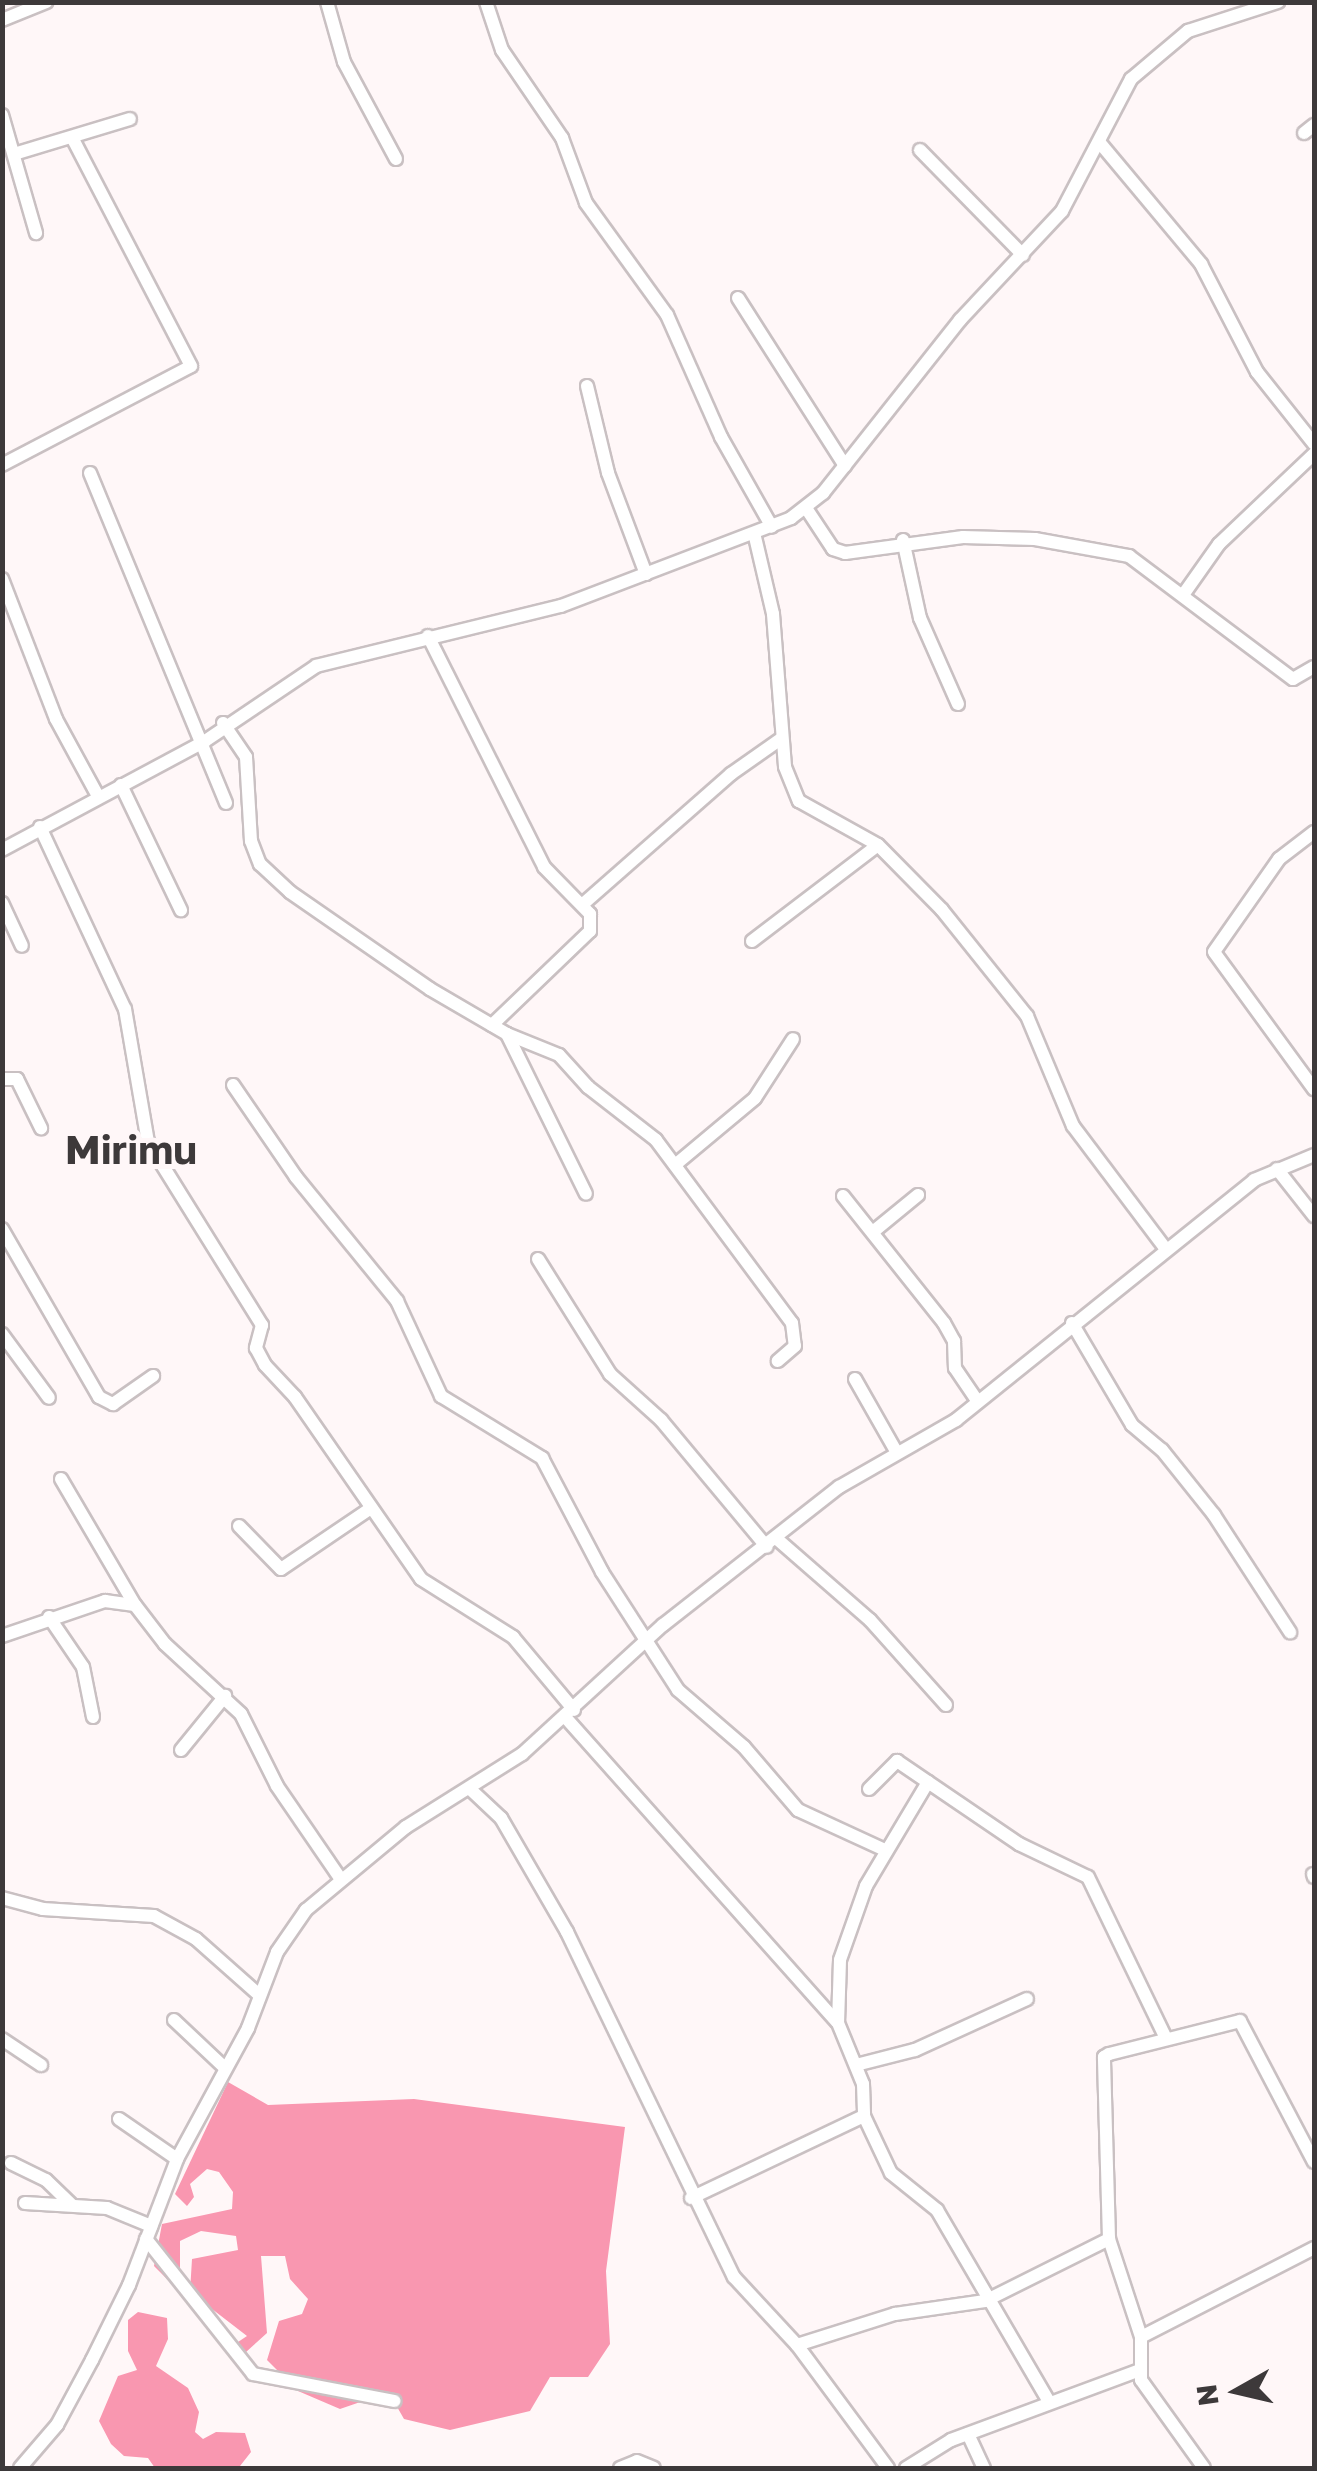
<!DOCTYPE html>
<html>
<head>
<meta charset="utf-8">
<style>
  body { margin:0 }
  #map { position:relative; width:1317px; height:2471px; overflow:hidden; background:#fff7f8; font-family:"Golos Text",sans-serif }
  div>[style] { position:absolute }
  .forest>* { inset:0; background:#f997b0 }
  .roads { filter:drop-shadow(2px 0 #c9c0c2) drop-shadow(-2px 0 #c9c0c2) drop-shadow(0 2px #c9c0c2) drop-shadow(0 -2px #c9c0c2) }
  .minor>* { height:12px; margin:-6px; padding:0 6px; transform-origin:6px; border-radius:6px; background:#fff }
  span { translate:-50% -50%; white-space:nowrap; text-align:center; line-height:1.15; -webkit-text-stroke:10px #fff7f8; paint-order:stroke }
  .quarter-label { font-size:40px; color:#3d393a; font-weight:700 }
  .frame { position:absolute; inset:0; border:5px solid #3d393a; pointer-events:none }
  .north { position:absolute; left:1187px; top:2341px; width:100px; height:100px; -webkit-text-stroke:8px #fff7f8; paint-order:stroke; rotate:262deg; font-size:28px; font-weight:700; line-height:40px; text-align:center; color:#3d393a }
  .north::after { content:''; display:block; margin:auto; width:35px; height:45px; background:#3d393a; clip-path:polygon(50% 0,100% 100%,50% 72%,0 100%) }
</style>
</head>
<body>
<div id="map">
  <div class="forest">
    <div style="clip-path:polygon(228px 2082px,268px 2105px,414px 2099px,625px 2127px,606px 2271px,610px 2344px,588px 2377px,550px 2377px,530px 2411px,450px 2430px,404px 2419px,396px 2405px,369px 2399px,340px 2409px,298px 2391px,267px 2360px,279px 2321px,302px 2314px,308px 2299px,290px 2279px,285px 2256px,261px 2256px,267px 2333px,246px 2352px,235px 2344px,247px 2336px,190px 2292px,192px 2259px,238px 2250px,236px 2236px,201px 2231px,180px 2241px,180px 2268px,167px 2279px,154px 2266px,162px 2224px,232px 2209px,233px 2192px,219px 2172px,207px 2169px,190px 2184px,194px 2197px,187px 2206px,175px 2194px)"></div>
    <div style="clip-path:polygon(138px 2312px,167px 2318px,168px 2339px,156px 2366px,188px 2388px,199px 2412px,195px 2432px,203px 2439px,216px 2432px,245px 2433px,251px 2452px,240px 2466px,155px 2468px,148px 2458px,124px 2456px,111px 2444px,99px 2421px,118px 2376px,137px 2370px,128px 2351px,128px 2320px)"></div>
  </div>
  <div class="roads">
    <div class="minor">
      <div style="left:327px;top:2px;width:62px;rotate:74.2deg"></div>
      <div style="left:344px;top:62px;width:110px;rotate:61.8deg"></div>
      <div style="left:486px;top:2px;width:51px;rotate:71.6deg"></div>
      <div style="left:502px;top:50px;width:107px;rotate:55.7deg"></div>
      <div style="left:562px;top:138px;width:69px;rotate:69.7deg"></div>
      <div style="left:586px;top:203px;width:138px;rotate:54.1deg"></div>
      <div style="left:667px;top:315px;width:133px;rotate:66.1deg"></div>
      <div style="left:721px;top:437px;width:103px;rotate:60.5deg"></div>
      <div style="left:2px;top:20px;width:48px;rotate:-22.2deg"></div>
      <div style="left:2px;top:115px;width:123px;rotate:73.9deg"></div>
      <div style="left:1304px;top:133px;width:13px;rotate:-39deg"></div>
      <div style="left:1100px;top:143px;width:158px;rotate:50.1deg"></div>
      <div style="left:1201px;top:264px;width:122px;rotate:62.6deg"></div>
      <div style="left:1257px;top:372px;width:92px;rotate:51.6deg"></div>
      <div style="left:920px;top:150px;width:147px;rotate:45.6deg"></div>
      <div style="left:14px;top:154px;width:121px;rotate:-16.8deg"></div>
      <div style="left:738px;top:298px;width:199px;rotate:57.5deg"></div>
      <div style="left:587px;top:386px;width:89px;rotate:76.4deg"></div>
      <div style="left:608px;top:473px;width:108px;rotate:69.4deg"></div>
      <div style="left:2px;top:465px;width:213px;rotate:-27.6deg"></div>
      <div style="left:191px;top:366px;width:256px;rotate:-117.5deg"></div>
      <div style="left:90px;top:473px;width:357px;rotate:67.6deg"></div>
      <div style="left:806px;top:508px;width:49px;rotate:56.6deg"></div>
      <div style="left:833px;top:549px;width:13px;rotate:18deg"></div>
      <div style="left:845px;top:553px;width:119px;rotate:-7.7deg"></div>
      <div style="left:963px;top:537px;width:72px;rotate:1.6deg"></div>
      <div style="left:1035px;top:539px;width:96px;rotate:10.3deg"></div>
      <div style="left:1129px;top:556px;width:205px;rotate:36.9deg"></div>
      <div style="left:1293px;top:679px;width:24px;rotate:-30deg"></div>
      <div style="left:755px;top:537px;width:79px;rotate:76.8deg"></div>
      <div style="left:773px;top:614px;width:153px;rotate:85.5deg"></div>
      <div style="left:785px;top:767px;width:37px;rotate:68deg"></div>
      <div style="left:799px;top:801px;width:90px;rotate:29.1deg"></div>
      <div style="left:878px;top:845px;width:91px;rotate:45.4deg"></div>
      <div style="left:942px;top:910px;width:136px;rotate:51.3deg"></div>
      <div style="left:1027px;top:1016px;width:119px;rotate:67.3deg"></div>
      <div style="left:1073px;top:1126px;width:153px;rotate:53deg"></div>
      <div style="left:903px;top:540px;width:80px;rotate:77.7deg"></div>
      <div style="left:920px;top:618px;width:94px;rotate:66.2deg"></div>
      <div style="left:2px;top:579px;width:150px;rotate:68.9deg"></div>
      <div style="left:56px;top:719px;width:88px;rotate:61.4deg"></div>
      <div style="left:1183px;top:595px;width:62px;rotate:-54.8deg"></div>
      <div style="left:1219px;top:544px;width:131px;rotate:-43.5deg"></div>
      <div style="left:428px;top:636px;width:258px;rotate:63.3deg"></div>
      <div style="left:544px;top:867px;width:66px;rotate:45.6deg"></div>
      <div style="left:590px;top:914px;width:17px;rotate:90deg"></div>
      <div style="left:590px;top:931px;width:136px;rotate:136.2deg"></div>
      <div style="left:223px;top:723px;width:41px;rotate:55.9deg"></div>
      <div style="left:246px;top:757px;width:84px;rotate:86.6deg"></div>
      <div style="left:251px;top:841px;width:25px;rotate:69deg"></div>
      <div style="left:260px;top:864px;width:41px;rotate:43deg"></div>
      <div style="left:290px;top:892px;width:170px;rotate:34.7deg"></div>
      <div style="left:430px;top:989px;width:89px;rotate:30.3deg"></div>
      <div style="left:507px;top:1034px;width:56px;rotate:22deg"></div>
      <div style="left:559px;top:1055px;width:43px;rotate:47.8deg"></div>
      <div style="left:588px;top:1087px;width:86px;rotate:37.9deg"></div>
      <div style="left:656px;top:1140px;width:228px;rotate:53.4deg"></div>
      <div style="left:792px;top:1323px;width:23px;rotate:83deg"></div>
      <div style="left:795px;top:1346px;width:23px;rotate:139deg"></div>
      <div style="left:121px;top:785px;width:139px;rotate:64.4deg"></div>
      <div style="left:40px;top:827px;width:201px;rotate:65deg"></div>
      <div style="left:125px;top:1009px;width:135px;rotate:80.2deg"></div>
      <div style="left:148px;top:1142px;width:216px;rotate:58.1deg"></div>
      <div style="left:262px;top:1325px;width:24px;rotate:105deg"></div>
      <div style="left:256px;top:1348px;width:19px;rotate:62deg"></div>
      <div style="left:265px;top:1365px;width:44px;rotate:46.8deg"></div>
      <div style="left:295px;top:1397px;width:221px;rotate:55.3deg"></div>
      <div style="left:421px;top:1579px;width:109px;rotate:32.2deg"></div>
      <div style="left:513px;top:1637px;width:95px;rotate:50.1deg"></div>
      <div style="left:1314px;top:832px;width:44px;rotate:142.4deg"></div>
      <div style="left:1279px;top:859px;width:113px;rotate:125deg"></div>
      <div style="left:1214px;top:952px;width:170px;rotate:53.9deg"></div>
      <div style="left:2px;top:850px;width:230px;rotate:-28.2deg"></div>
      <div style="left:205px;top:741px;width:134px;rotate:-34deg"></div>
      <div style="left:316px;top:666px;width:252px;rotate:-13.8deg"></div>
      <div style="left:561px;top:606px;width:246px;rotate:-20.9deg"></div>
      <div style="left:791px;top:518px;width:41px;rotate:-38deg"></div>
      <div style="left:823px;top:493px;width:221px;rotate:-51.6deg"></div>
      <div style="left:960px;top:320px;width:149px;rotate:-46.9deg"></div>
      <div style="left:1062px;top:211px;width:149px;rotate:-62.4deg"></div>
      <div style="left:1131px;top:79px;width:75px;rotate:-40.1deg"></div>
      <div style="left:1188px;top:31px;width:95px;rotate:-17.9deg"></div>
      <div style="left:2px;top:903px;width:47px;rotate:65.1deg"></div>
      <div style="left:583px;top:904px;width:197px;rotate:-41.3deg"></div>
      <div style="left:731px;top:774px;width:62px;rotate:-35.2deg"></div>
      <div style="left:752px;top:941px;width:158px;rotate:-37.3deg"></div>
      <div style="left:507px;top:1034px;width:178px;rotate:63.7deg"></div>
      <div style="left:2px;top:1079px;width:15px"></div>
      <div style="left:17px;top:1079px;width:55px;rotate:63.9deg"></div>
      <div style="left:233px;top:1085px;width:112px;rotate:55.6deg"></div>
      <div style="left:296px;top:1177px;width:160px;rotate:50.8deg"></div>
      <div style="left:397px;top:1301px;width:105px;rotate:65.1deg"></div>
      <div style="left:441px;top:1396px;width:119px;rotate:31.5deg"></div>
      <div style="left:542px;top:1458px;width:129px;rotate:62.2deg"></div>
      <div style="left:602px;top:1572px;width:140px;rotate:57.2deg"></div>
      <div style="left:678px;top:1690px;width:87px;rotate:40.8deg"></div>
      <div style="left:744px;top:1747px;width:83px;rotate:49.4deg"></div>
      <div style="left:798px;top:1810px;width:96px;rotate:24.7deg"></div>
      <div style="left:675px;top:1165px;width:104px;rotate:-39.9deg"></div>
      <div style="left:755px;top:1098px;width:70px;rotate:-57.2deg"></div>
      <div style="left:1277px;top:1169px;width:60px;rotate:51.8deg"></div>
      <div style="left:843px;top:1196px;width:162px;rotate:51.5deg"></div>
      <div style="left:944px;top:1323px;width:21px;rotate:61deg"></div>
      <div style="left:954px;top:1341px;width:27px;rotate:88deg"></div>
      <div style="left:955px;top:1368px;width:41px;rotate:55.9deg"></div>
      <div style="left:2px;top:1229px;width:194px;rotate:60deg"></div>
      <div style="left:99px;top:1397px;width:16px;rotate:27deg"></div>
      <div style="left:113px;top:1404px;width:49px;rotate:-35deg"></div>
      <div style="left:874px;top:1231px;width:57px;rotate:-39.3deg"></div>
      <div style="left:538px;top:1259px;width:136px;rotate:57.9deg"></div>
      <div style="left:610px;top:1374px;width:69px;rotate:42deg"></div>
      <div style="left:661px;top:1420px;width:165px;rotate:50.2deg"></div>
      <div style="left:1072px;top:1323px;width:118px;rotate:59.5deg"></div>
      <div style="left:1132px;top:1425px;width:39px;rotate:40deg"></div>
      <div style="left:1162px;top:1450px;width:83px;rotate:51.3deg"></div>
      <div style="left:1214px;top:1515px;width:140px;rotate:57deg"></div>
      <div style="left:2px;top:1334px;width:79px;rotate:53.7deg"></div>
      <div style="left:855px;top:1379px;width:85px;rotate:60.4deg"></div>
      <div style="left:61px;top:1479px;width:146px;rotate:59.6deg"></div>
      <div style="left:135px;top:1605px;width:49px;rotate:52.4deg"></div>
      <div style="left:165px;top:1644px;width:103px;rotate:42.6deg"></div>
      <div style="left:241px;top:1714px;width:80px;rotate:63.4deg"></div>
      <div style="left:277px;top:1786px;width:112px;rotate:55.6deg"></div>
      <div style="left:239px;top:1526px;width:60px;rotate:45.7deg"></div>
      <div style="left:281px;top:1569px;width:105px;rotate:-34.1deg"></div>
      <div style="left:777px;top:1539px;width:123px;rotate:41.1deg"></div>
      <div style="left:870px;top:1620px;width:114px;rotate:48.2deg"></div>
      <div style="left:49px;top:1617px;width:60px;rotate:55.8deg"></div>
      <div style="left:83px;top:1667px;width:51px;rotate:78.7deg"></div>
      <div style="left:2px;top:1636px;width:109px;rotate:-18.8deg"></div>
      <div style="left:105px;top:1601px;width:30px;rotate:8deg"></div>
      <div style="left:566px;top:1718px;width:407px;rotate:48.3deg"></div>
      <div style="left:181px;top:1750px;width:70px;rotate:-50.8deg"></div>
      <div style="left:928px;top:1782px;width:121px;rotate:120.8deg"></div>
      <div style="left:866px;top:1886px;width:78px;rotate:109.4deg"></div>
      <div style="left:840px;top:1960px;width:63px;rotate:91.8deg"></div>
      <div style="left:838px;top:2023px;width:66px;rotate:67.7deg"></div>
      <div style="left:863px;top:2084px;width:32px;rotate:88deg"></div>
      <div style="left:864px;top:2116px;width:63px;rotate:64.7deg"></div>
      <div style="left:891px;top:2173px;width:59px;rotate:38.8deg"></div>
      <div style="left:937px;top:2210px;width:222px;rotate:59.7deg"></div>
      <div style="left:469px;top:1788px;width:44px;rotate:43.2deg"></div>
      <div style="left:501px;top:1818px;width:132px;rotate:59.9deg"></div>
      <div style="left:567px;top:1932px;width:383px;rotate:64.2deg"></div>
      <div style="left:734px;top:2277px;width:93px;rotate:47.2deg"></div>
      <div style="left:797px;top:2345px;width:153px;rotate:53.5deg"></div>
      <div style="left:869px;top:1789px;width:40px;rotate:-45deg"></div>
      <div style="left:897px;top:1761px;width:148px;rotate:34.2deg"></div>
      <div style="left:1019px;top:1844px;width:76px;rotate:25.6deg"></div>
      <div style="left:1088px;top:1877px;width:179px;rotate:64.2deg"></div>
      <div style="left:1313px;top:1874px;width:3px;rotate:72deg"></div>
      <div style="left:2px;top:1898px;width:42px;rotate:15deg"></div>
      <div style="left:43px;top:1909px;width:111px;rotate:3.6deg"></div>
      <div style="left:154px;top:1916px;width:48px;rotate:28.7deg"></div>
      <div style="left:196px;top:1939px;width:83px;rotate:41.6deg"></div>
      <div style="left:174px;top:2020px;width:70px;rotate:43.3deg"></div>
      <div style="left:2px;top:2039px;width:47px;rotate:33.7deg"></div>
      <div style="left:856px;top:2065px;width:61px;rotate:-14.3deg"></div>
      <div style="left:915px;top:2050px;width:123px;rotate:-24.5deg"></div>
      <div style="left:119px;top:2119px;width:70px;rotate:34.6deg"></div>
      <div style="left:11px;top:2163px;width:39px;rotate:26deg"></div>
      <div style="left:46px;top:2180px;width:35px;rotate:44deg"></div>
      <div style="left:691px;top:2198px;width:191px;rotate:-25.4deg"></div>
      <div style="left:25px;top:2203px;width:82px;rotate:3.5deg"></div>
      <div style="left:107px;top:2208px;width:48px;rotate:22.2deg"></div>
      <div style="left:146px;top:2239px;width:172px;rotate:51.6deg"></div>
      <div style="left:253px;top:2374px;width:144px;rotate:10.8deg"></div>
      <div style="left:1109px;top:2239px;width:103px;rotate:71.9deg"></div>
      <div style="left:1141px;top:2337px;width:43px;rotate:90deg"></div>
      <div style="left:1141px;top:2380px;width:108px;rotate:54.4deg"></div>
      <div style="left:1141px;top:2337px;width:195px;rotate:-27.2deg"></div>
      <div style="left:797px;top:2345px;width:103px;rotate:-17.6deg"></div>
      <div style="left:895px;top:2314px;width:91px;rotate:-8.2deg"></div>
      <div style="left:985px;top:2301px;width:139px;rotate:-26.6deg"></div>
      <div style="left:1109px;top:2239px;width:182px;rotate:-91.6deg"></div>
      <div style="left:1104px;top:2057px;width:6px;rotate:-31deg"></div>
      <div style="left:1109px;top:2054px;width:135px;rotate:-14.1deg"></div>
      <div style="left:1240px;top:2021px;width:159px;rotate:62.3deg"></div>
      <div style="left:968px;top:2434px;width:38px;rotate:65deg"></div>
      <div style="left:20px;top:2468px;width:57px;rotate:-49.3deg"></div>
      <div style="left:57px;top:2425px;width:74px;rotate:-61.7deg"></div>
      <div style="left:92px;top:2360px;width:84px;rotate:-63.7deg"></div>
      <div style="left:129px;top:2285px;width:135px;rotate:-69.1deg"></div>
      <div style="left:177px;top:2159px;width:149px;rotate:-61.5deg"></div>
      <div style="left:248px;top:2028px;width:81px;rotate:-69.1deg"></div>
      <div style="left:277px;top:1952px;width:51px;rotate:-55.4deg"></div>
      <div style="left:306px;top:1910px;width:130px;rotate:-39.7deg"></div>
      <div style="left:406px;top:1827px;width:137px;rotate:-32.2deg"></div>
      <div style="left:522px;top:1754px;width:191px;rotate:-42.5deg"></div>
      <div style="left:663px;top:1625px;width:224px;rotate:-38.1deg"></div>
      <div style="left:839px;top:1487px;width:135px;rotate:-29.8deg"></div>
      <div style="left:956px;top:1420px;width:383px;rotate:-38.8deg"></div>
      <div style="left:1254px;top:1180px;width:65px;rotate:-22.6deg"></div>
      <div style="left:620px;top:2468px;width:18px;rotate:-22deg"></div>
      <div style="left:637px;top:2461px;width:18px;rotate:22deg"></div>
      <div style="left:906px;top:2468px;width:53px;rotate:-31.9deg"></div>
      <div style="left:951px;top:2440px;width:199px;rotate:-20.3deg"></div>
    </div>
  </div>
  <div class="quarter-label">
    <span style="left:131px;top:1149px">Mirimu</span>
  </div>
  <div class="frame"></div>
  <div class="north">N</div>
</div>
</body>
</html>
